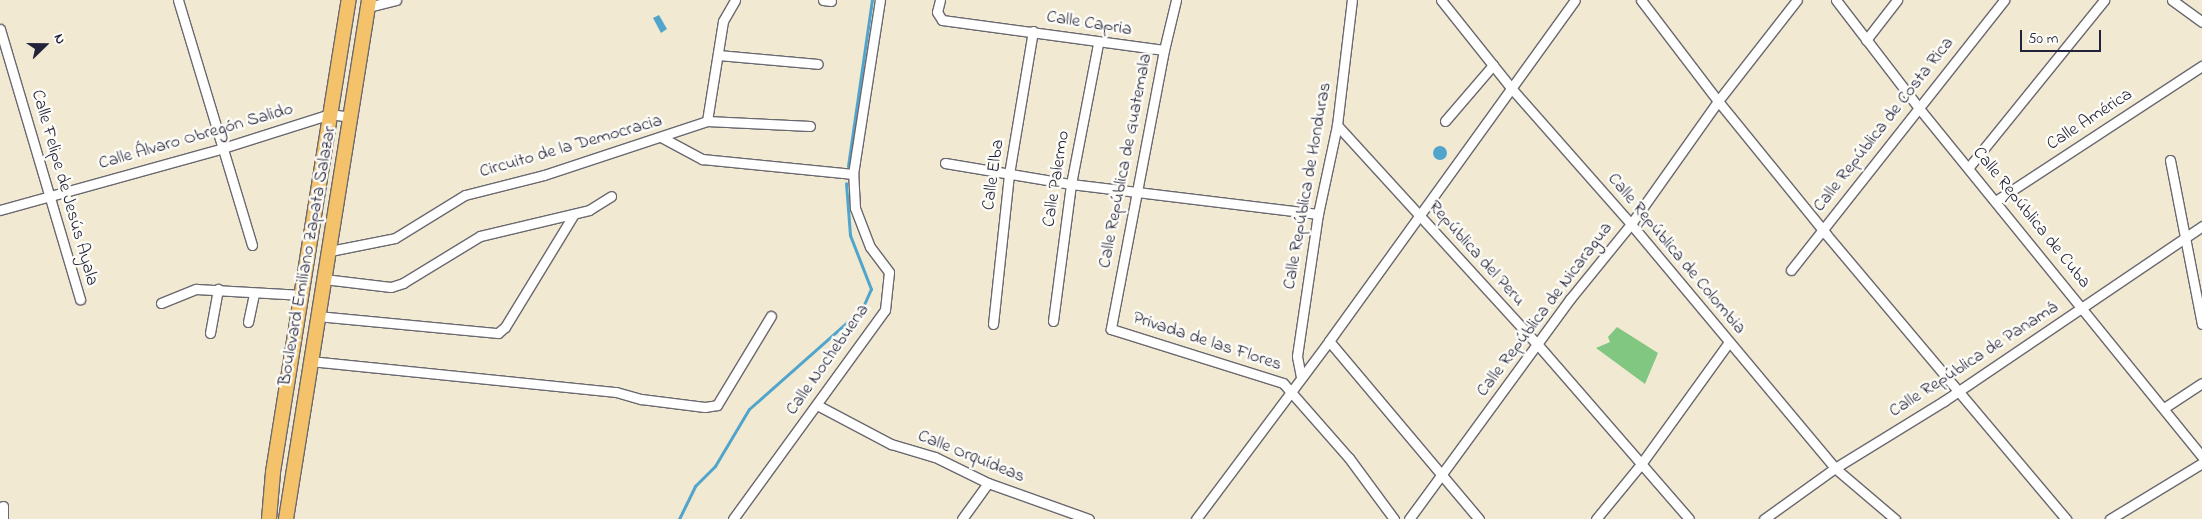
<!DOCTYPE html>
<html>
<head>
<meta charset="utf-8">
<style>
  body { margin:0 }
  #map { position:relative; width:2202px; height:519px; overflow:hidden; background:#f1e9d1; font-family:"Indie Flower",sans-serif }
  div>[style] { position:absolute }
  .green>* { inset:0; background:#82c781 }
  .water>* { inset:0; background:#51a5cc }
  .round { border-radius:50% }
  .stream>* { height:3px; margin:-1.5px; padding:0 1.5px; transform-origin:1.5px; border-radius:1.5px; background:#51a5cc }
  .roads { filter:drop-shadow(1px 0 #6a6870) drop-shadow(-1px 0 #6a6870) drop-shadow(0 1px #6a6870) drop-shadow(0 -1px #6a6870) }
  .minor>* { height:9px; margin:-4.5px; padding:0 4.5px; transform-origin:4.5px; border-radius:4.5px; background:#fff }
  .primary>* { height:14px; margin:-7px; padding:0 7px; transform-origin:7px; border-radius:7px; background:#f3c26a }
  span { translate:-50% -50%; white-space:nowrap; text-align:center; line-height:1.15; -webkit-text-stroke:5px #fdfcf7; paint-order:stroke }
  .street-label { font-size:18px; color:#22223b }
  .north { position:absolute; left:20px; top:20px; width:50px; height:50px; -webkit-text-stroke:4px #fdfcf7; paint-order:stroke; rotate:68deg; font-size:14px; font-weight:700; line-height:20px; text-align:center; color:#22223b }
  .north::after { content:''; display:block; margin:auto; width:18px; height:22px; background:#22223b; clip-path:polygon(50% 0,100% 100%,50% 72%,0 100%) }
  .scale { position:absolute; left:2020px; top:30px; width:81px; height:22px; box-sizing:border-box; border:2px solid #22223b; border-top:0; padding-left:6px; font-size:15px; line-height:18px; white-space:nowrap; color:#22223b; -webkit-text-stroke:4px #fdfcf7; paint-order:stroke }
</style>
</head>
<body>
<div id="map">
  <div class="green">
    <div style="clip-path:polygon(1617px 327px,1658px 353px,1645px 384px,1596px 348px,1610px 342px,1608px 337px)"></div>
  </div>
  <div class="water">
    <div style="clip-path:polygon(659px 15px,667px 29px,661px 33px,653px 18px)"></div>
    <div class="round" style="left:1433px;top:146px;width:14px;height:14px"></div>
  </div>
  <div class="stream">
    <div style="left:848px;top:166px;width:168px;rotate:-81.8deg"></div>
    <div style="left:679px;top:519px;width:37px;rotate:-64deg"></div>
    <div style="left:695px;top:486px;width:28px;rotate:-45deg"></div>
    <div style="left:715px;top:466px;width:66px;rotate:-59.2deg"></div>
    <div style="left:749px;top:409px;width:151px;rotate:-41.5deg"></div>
    <div style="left:862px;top:309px;width:22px;rotate:-66deg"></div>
    <div style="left:871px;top:289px;width:58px;rotate:-111.3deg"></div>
    <div style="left:850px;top:235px;width:52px;rotate:-94.4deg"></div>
  </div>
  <div class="roads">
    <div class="minor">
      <div style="left:178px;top:0;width:256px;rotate:73.2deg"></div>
      <div style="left:823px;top:0;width:8px;rotate:7deg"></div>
      <div style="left:940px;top:0;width:12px;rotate:104deg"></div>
      <div style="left:937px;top:12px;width:9px;rotate:58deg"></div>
      <div style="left:942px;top:20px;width:224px;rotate:7.7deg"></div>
      <div style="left:1176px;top:0;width:51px;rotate:103.5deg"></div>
      <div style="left:1164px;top:50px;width:284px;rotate:100.8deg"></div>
      <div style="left:1111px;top:329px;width:180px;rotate:17.4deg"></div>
      <div style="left:1283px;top:383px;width:100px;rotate:48.7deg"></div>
      <div style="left:1349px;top:458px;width:76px;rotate:53.6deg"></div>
      <div style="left:1441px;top:0;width:114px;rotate:51.4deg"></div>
      <div style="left:1512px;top:89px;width:180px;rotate:48.6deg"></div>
      <div style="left:1631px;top:224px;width:318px;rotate:50.1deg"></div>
      <div style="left:1835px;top:468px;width:79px;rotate:40.4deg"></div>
      <div style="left:1641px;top:0;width:127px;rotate:52.7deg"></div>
      <div style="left:1718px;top:101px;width:171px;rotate:50.9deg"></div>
      <div style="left:1826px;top:234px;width:373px;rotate:49.9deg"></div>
      <div style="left:1836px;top:0;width:135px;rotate:52.5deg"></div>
      <div style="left:1918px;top:107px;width:450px;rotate:50.9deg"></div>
      <div style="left:2172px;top:0;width:37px;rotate:36deg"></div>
      <div style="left:368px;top:7px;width:29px;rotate:-14deg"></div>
      <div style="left:0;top:29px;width:282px;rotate:73.5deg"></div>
      <div style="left:1866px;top:40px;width:51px;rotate:-52.2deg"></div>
      <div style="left:718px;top:55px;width:100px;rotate:5.1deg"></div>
      <div style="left:707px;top:121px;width:101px;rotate:-80.9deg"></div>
      <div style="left:723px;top:21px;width:24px;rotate:-60deg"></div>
      <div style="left:1445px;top:121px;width:74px;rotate:-49.4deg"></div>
      <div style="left:1337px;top:125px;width:298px;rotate:47.6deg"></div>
      <div style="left:1538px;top:345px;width:230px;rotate:49deg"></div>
      <div style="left:661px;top:137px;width:47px;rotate:28.2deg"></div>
      <div style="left:702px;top:159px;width:152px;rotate:5.7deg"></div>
      <div style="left:2170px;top:160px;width:167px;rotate:79deg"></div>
      <div style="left:945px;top:163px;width:128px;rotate:9.5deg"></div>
      <div style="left:1071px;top:184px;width:249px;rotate:6.9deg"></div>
      <div style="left:1969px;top:167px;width:215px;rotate:-51deg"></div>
      <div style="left:1997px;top:200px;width:245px;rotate:-33.2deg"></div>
      <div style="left:0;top:210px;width:231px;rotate:-15.5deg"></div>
      <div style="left:223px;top:148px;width:112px;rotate:-17.6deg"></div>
      <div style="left:330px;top:114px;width:21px;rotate:8deg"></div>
      <div style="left:330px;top:251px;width:66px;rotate:-11.3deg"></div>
      <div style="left:395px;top:238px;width:82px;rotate:-31.6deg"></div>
      <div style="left:465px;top:195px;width:81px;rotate:-14.2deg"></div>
      <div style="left:544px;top:175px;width:172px;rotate:-18.3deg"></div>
      <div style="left:707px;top:121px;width:103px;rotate:2.8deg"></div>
      <div style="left:1791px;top:270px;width:344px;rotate:-51.7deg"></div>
      <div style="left:324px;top:279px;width:67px;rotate:6.8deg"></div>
      <div style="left:391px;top:287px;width:13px;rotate:-18deg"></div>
      <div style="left:403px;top:283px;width:90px;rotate:-31.4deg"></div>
      <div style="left:480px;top:236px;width:112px;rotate:-13.4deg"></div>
      <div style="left:589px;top:210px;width:26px;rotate:-32deg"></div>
      <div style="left:161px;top:303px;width:38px;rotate:-22deg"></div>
      <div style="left:196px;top:289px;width:107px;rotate:3.2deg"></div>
      <div style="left:317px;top:316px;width:182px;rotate:5.4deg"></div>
      <div style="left:498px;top:333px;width:9px;rotate:-41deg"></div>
      <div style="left:505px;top:327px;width:132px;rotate:-58.6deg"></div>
      <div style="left:1053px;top:321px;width:138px;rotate:-82.5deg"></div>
      <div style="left:1071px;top:184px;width:143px;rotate:-79.1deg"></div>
      <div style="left:248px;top:322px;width:30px;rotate:-78deg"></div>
      <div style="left:993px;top:324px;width:151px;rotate:-83.9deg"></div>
      <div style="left:1009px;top:174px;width:145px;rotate:-80.5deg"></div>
      <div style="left:210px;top:333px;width:45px;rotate:-79.7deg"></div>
      <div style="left:1329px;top:341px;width:233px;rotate:49.9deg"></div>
      <div style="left:310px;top:361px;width:308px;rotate:5.8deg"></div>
      <div style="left:616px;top:392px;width:26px;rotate:16deg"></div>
      <div style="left:641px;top:399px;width:64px;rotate:7.1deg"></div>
      <div style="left:705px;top:407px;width:12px;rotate:-9deg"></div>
      <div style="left:717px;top:405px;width:104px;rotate:-58.8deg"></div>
      <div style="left:1301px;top:377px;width:21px;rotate:-101deg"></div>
      <div style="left:1297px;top:356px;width:144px;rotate:-81.6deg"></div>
      <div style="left:1318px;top:214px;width:91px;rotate:-77.9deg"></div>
      <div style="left:1337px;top:125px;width:126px;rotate:-83.2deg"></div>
      <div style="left:817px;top:405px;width:84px;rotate:27.8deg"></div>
      <div style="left:891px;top:444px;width:46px;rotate:16.5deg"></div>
      <div style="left:935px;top:457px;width:59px;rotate:26.1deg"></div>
      <div style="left:988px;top:483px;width:107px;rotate:19.6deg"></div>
      <div style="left:2164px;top:408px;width:45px;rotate:-33.3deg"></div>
      <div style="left:3px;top:519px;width:13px;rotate:-90deg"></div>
      <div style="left:733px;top:519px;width:258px;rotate:-54deg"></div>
      <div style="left:885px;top:310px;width:38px;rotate:-84deg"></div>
      <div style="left:889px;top:272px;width:31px;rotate:-127deg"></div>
      <div style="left:870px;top:247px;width:42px;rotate:-111deg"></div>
      <div style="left:855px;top:208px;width:34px;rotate:-93deg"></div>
      <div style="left:853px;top:174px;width:176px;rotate:-81.2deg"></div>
      <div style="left:962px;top:519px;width:44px;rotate:-54.2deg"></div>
      <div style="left:1196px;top:519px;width:222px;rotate:-53.2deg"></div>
      <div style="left:1329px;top:341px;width:420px;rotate:-54.2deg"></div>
      <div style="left:1409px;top:519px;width:273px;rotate:-53.8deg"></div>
      <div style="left:1570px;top:299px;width:97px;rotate:-50.9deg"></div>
      <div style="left:1631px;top:224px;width:151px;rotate:-54.7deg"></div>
      <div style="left:1718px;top:101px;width:128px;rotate:-52deg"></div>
      <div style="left:1596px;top:519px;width:71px;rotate:-50.7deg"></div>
      <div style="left:1641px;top:464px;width:150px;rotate:-54.2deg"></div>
      <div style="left:1764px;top:519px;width:87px;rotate:-35.7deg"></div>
      <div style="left:1835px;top:468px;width:128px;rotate:-31.6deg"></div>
      <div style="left:1944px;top:401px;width:312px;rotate:-34.1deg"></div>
      <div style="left:2110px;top:519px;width:108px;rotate:-31.3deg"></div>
    </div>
    <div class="primary">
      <div style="left:269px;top:519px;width:47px;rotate:-85.1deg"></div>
      <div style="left:273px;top:472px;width:478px;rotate:-80.9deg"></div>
      <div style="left:286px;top:519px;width:526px;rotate:-80.91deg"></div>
    </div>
  </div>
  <div class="street-label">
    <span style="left:1089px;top:24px;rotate:9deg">Calle Capria</span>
    <span style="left:2090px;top:120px;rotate:-33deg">Calle América</span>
    <span style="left:1884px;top:125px;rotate:-52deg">Calle República de Costa Rica</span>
    <span style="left:196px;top:137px;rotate:-16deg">Calle Álvaro Obregón Salido</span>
    <span style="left:571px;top:147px;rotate:-16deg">Circuito de la Democracia</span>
    <span style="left:1126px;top:161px;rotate:-79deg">Calle República de Guatemala</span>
    <span style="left:994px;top:175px;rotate:-82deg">Calle Elba</span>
    <span style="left:1057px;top:179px;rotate:-81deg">Calle Palermo</span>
    <span style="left:1308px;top:186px;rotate:-80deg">Calle República de Honduras</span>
    <span style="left:64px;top:188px;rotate:74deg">Calle Felipe de Jesús Ayala</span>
    <span style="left:2031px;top:218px;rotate:51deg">Calle República de Cuba</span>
    <span style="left:1476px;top:254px;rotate:48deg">República del Peru</span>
    <span style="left:1676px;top:254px;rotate:50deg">Calle República de Colombia</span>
    <span style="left:308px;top:256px;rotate:-80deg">Boulevard Emiliano Zapata Salazar</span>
    <span style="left:1545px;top:310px;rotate:-53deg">Calle República de Nicaragua</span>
    <span style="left:1207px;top:342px;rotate:18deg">Privada de las Flores</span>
    <span style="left:828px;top:360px;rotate:-55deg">Calle Nochebuena</span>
    <span style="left:1974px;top:360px;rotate:-33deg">Calle República de Panamá</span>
    <span style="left:971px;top:457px;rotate:22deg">Calle Orquídeas</span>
  </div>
  <div class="north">N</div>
  <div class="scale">50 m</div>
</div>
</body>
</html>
